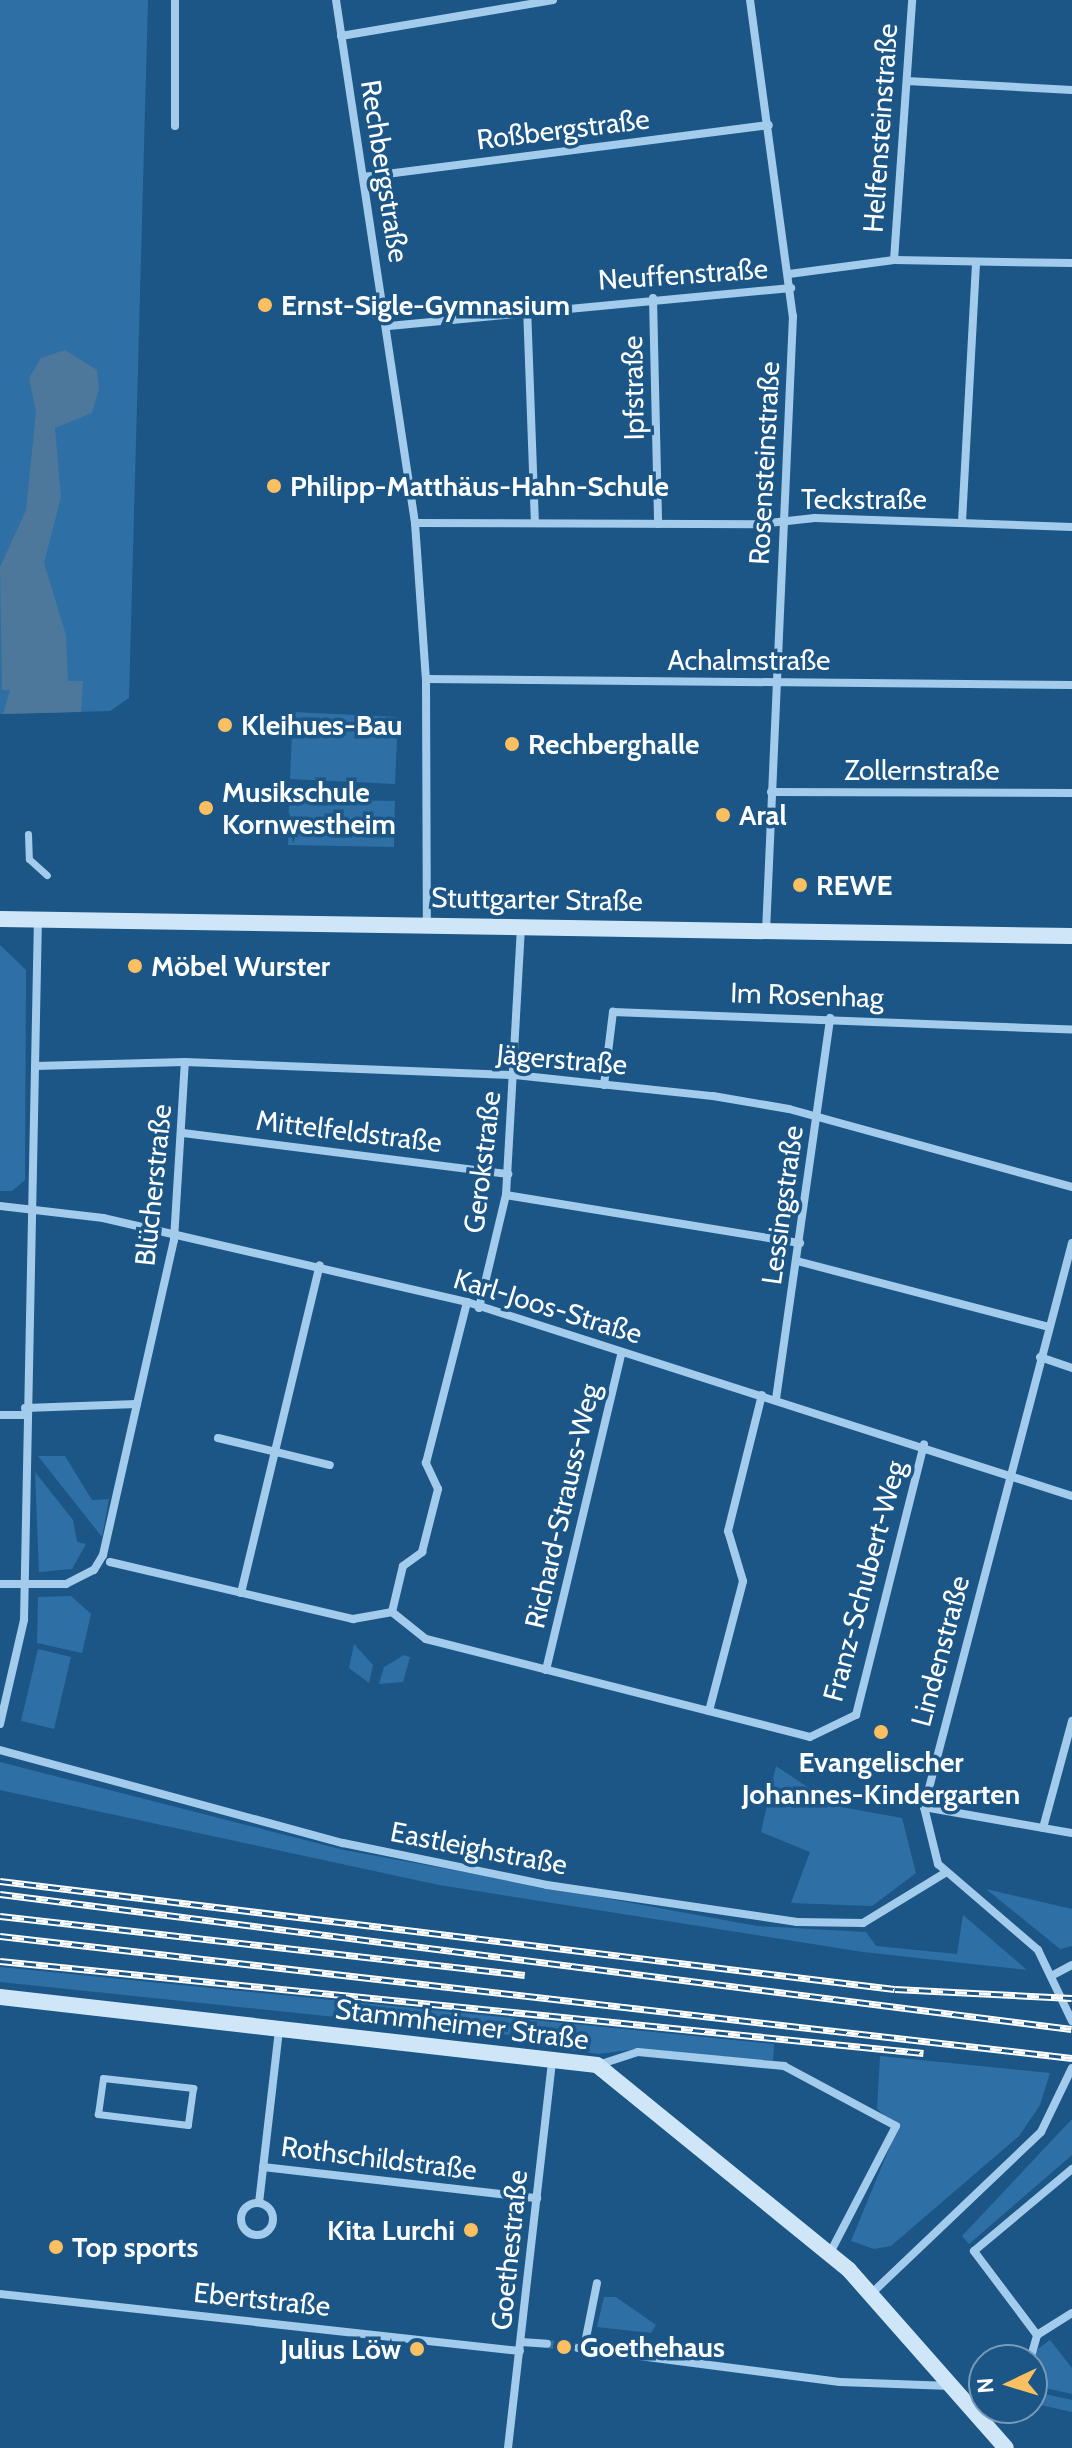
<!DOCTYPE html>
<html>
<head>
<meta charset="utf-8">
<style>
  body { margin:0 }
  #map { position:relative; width:1072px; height:2448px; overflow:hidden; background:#1b5687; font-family:Cabin,sans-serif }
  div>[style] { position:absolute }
  .green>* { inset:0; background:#2e70a5 }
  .water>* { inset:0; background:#4d779b }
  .minor-tunnel>* { height:8px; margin-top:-4px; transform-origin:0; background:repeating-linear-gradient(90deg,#3d6f99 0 8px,transparent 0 12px) }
  .pedestrian>* { height:7px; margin:-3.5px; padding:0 3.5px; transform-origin:3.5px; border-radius:3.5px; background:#a3ccec }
  .minor>* { height:8px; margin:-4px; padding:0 4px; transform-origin:4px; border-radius:4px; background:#a3ccec }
  .minor>.ring { margin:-4px; padding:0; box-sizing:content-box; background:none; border:8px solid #a3ccec; border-radius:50% }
  .secondary>* { height:16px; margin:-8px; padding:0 8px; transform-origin:8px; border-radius:8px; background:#cfe6f9 }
  .rail>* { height:7px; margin-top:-3.5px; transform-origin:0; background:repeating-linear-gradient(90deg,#1b5687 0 12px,#fff 0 24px); box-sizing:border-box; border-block:2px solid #fff }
  .dots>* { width:22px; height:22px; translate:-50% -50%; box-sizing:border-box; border:4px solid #1b5687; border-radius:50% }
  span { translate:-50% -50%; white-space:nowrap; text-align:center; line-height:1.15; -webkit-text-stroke:7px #1b5687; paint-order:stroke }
  .street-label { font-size:28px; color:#fff }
  .poi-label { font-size:28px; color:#fff; font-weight:700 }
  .left { translate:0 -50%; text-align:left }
  .right { translate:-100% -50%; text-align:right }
  .north { position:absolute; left:968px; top:2344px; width:80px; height:80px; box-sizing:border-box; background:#1b5687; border:2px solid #769ab7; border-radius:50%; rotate:266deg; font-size:22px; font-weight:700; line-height:32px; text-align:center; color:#fff }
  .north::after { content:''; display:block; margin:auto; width:28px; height:36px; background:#fdbf60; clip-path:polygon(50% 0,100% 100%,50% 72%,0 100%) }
</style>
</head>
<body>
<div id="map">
  <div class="green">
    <div style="clip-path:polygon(0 0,148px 0,129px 698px,110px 711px,0 714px)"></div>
    <div style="clip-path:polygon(293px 712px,398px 717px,395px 784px,290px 779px)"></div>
    <div style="clip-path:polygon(289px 799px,395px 801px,394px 847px,288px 845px)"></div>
    <div style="clip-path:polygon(0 945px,26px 970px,25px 1180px,12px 1191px,0 1191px)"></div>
    <div style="clip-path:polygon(38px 1456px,65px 1456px,92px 1500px,109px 1499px,102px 1537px)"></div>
    <div style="clip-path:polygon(35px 1472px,73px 1520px,77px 1542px,86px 1544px,72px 1569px,39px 1572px)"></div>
    <div style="clip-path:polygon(71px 1596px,91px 1614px,82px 1653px,37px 1643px,38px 1597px)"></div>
    <div style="clip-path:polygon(354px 1644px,373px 1665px,369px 1683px,349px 1668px)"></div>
    <div style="clip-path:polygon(38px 1649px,71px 1657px,54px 1729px,21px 1721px)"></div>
    <div style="clip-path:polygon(404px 1655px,410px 1657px,403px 1682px,379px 1684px,384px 1667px)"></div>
    <div style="clip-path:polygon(0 1762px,344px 1850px,757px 1926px,866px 1932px,876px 1946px,957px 1954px,963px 1915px,1027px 1970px,863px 1952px,439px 1885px,0 1790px)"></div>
    <div style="clip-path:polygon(776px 1766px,836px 1806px,902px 1818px,916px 1873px,872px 1906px,791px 1903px,810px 1852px,761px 1832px)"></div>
    <div style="clip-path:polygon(986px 1889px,1072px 1909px,1072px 1946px,1060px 1949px)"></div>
    <div style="clip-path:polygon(0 1967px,774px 2044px,773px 2061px,638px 2049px,598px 2054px,539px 2045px,538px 2038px,0 1982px)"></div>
    <div style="clip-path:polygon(880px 2056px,1050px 2073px,1040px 2105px,1019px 2136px,891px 2246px,874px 2249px,851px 2241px,898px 2127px,877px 2109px)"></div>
    <div style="clip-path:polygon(1072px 2119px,1072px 2155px,969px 2244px,962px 2236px)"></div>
    <div style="clip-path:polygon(604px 2297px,616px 2297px,656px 2325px,651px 2333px,597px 2327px)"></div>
    <div style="clip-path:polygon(1050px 2340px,1072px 2368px,1072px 2394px,1032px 2385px,1035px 2351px)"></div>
    <div style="clip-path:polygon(1032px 2391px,1072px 2400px,1072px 2412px,1032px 2403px)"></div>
  </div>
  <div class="water">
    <div style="clip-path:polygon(65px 350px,97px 370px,99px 389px,92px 413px,55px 428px,61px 497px,44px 563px,66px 635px,68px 681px,83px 681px,81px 712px,3px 714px,10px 690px,2px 690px,0 567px,26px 510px,36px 412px,29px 378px,41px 358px)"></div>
  </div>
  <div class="minor-tunnel">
    <div style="left:547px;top:2344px;width:31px;rotate:7deg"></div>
  </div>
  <div class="pedestrian">
    <div style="left:28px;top:834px;width:25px;rotate:88deg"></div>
    <div style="left:29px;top:859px;width:24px;rotate:42deg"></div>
    <div style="left:103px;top:2078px;width:91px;rotate:6.3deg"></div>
    <div style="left:193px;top:2088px;width:37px;rotate:98deg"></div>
    <div style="left:188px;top:2125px;width:91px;rotate:-173deg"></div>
    <div style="left:98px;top:2114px;width:36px;rotate:-82deg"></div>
  </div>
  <div class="minor">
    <div style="left:175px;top:0;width:126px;rotate:90deg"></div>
    <div style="left:336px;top:0;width:529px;rotate:81.41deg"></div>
    <div style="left:415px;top:523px;width:156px;rotate:86deg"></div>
    <div style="left:426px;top:679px;width:244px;rotate:89.8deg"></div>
    <div style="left:750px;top:0;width:319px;rotate:82.3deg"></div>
    <div style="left:793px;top:316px;width:616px;rotate:92.51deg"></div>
    <div style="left:341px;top:36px;width:215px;rotate:-9.6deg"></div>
    <div style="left:907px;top:81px;width:165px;rotate:3.1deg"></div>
    <div style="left:363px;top:177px;width:409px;rotate:-7.3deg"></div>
    <div style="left:894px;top:260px;width:261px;rotate:-86deg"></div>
    <div style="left:789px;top:274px;width:106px;rotate:-7.6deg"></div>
    <div style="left:894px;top:260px;width:178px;rotate:1deg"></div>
    <div style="left:653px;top:298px;width:226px;rotate:88.7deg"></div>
    <div style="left:527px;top:307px;width:216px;rotate:87.9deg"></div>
    <div style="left:389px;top:326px;width:404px;rotate:-5.4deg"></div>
    <div style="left:962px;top:522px;width:259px;rotate:-86.9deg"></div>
    <div style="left:415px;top:523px;width:344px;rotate:0.2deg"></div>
    <div style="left:759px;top:524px;width:56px;rotate:-6.1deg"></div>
    <div style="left:815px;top:518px;width:257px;rotate:2deg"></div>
    <div style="left:426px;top:679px;width:646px;rotate:0.53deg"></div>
    <div style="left:771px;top:792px;width:301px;rotate:0.2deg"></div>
    <div style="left:35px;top:1066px;width:150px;rotate:-1.5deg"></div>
    <div style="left:185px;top:1062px;width:330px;rotate:2.3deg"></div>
    <div style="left:515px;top:1075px;width:199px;rotate:6.1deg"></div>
    <div style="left:713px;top:1096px;width:77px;rotate:9.7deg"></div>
    <div style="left:789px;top:1109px;width:294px;rotate:15.4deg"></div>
    <div style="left:604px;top:1085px;width:74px;rotate:-83deg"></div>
    <div style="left:613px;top:1012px;width:459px;rotate:2.2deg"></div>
    <div style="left:183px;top:1133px;width:328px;rotate:7.2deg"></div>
    <div style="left:506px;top:1195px;width:298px;rotate:9.3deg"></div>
    <div style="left:0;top:1206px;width:104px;rotate:6.6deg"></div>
    <div style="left:103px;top:1218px;width:374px;rotate:13deg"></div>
    <div style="left:467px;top:1302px;width:635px;rotate:17.78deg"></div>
    <div style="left:1072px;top:1243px;width:583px;rotate:104.7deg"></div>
    <div style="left:924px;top:1807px;width:59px;rotate:76.2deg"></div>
    <div style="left:938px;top:1864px;width:132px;rotate:40.7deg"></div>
    <div style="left:1038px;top:1950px;width:79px;rotate:64.4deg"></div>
    <div style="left:797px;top:1261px;width:260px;rotate:14.7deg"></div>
    <div style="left:479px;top:1308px;width:116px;rotate:-76.6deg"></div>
    <div style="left:506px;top:1195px;width:271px;rotate:-86.8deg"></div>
    <div style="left:1040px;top:1357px;width:34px;rotate:19deg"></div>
    <div style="left:776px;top:1399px;width:385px;rotate:-81.9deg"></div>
    <div style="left:25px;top:1408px;width:112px;rotate:-2deg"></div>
    <div style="left:0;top:1415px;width:25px"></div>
    <div style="left:218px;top:1438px;width:115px;rotate:13.6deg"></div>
    <div style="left:110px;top:1562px;width:250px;rotate:13.2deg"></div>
    <div style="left:353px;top:1619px;width:40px;rotate:-10deg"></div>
    <div style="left:392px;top:1612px;width:43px;rotate:38.5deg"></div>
    <div style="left:426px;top:1639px;width:396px;rotate:14.3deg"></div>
    <div style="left:810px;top:1737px;width:51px;rotate:-25.6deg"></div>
    <div style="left:856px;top:1715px;width:279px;rotate:-75.9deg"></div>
    <div style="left:0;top:1584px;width:66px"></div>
    <div style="left:66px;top:1584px;width:31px;rotate:-27deg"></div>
    <div style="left:94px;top:1570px;width:17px;rotate:-59deg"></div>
    <div style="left:103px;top:1555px;width:323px;rotate:-77.3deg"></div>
    <div style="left:174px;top:1240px;width:178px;rotate:-86.5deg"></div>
    <div style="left:241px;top:1593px;width:337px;rotate:-76.5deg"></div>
    <div style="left:392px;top:1612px;width:47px;rotate:-76.6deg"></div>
    <div style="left:403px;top:1566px;width:24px;rotate:-36deg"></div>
    <div style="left:422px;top:1552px;width:65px;rotate:-75.7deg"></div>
    <div style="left:438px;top:1489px;width:29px;rotate:-115deg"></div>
    <div style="left:426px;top:1463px;width:166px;rotate:-75.7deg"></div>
    <div style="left:546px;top:1670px;width:327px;rotate:-76.6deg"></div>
    <div style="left:709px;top:1711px;width:134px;rotate:-75.3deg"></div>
    <div style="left:743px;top:1581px;width:52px;rotate:-106.7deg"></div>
    <div style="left:728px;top:1531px;width:140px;rotate:-76deg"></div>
    <div style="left:0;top:1724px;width:107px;rotate:-77deg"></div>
    <div style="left:24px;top:1620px;width:701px;rotate:-88.86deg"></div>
    <div style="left:0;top:1750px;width:355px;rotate:15.2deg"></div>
    <div style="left:343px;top:1843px;width:208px;rotate:11.6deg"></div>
    <div style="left:547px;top:1885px;width:253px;rotate:8.4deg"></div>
    <div style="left:797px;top:1922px;width:66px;rotate:0.9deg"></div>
    <div style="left:863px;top:1923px;width:96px;rotate:-31.4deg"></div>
    <div style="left:924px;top:1807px;width:150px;rotate:10deg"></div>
    <div style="left:1043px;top:1828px;width:111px;rotate:-74.8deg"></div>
    <div style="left:1055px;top:1974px;width:19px;rotate:-28deg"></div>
    <div style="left:598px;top:2065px;width:42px;rotate:-18deg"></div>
    <div style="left:638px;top:2052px;width:147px;rotate:5.5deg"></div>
    <div style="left:784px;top:2066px;width:127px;rotate:28.2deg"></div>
    <div style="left:896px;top:2126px;width:143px;rotate:117.5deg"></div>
    <div style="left:263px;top:2167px;width:276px;rotate:6.5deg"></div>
    <div style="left:259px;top:2203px;width:175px;rotate:-83.4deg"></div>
    <div class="ring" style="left:241px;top:2203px;width:24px;height:24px"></div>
    <div style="left:873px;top:2292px;width:232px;rotate:-43.6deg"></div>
    <div style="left:1041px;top:2132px;width:71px;rotate:-64.2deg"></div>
    <div style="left:0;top:2294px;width:523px;rotate:6.26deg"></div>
    <div style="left:1037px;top:2335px;width:105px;rotate:-126.9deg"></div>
    <div style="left:974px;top:2251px;width:128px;rotate:-39.9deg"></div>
    <div style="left:521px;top:2342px;width:26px;rotate:4deg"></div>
    <div style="left:578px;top:2348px;width:264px;rotate:7.4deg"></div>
    <div style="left:840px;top:2382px;width:111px;rotate:2.1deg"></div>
    <div style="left:584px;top:2348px;width:66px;rotate:-78.7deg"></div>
    <div style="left:1030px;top:2360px;width:26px;rotate:-74deg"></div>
    <div style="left:1037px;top:2335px;width:41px;rotate:-32.2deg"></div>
    <div style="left:508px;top:2448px;width:391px;rotate:-83.5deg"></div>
  </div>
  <div class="secondary">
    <div style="left:0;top:919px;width:1072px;rotate:0.91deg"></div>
    <div style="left:0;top:1997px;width:601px;rotate:6.5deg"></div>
    <div style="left:597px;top:2065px;width:325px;rotate:39.1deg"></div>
    <div style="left:849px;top:2270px;width:237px;rotate:48.6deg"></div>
  </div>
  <div class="rail">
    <div style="left:0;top:1881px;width:901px;rotate:6.88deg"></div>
    <div style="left:895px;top:1989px;width:177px;rotate:2.9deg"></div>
    <div style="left:0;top:1894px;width:1080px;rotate:7.18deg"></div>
    <div style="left:0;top:1916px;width:528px;rotate:6.41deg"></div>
    <div style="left:0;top:1936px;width:1079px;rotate:6.49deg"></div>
    <div style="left:0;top:1961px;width:928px;rotate:5.69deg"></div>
  </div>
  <div class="dots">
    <div style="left:265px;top:305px;background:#fdbf60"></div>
    <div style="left:274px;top:486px;background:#fdbf60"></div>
    <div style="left:225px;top:725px;background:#fdbf60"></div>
    <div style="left:512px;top:744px;background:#fdbf60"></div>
    <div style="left:206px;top:808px;background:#fdbf60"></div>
    <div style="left:723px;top:815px;background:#fdbf60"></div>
    <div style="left:800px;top:885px;background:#fdbf60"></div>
    <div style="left:135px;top:966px;background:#fdbf60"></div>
    <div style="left:881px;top:1732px;background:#fdbf60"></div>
    <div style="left:471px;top:2230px;background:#fdbf60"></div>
    <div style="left:56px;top:2247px;background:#fdbf60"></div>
    <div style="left:564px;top:2347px;background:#fdbf60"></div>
    <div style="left:417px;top:2349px;background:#fdbf60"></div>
  </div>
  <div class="street-label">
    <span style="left:880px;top:128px;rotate:-86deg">Helfensteinstraße</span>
    <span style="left:563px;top:129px;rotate:-7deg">Roßbergstraße</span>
    <span style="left:385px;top:171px;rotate:81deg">Rechbergstraße</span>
    <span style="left:683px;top:274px;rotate:-4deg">Neuffenstraße</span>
    <span style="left:633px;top:388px;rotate:-91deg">Ipfstraße</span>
    <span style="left:764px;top:463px;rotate:-87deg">Rosensteinstraße</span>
    <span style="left:864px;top:499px">Teckstraße</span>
    <span style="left:749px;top:660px">Achalmstraße</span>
    <span style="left:922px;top:770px">Zollernstraße</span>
    <span style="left:537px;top:899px;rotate:1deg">Stuttgarter Straße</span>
    <span style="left:807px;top:995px;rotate:2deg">Im Rosenhag</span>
    <span style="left:562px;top:1059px;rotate:5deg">Jägerstraße</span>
    <span style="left:349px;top:1131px;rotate:7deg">Mittelfeldstraße</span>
    <span style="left:482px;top:1162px;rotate:-83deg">Gerokstraße</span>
    <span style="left:153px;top:1185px;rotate:-84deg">Blücherstraße</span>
    <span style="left:782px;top:1205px;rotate:-82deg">Lessingstraße</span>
    <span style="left:548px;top:1306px;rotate:17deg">Karl-Joos-Straße</span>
    <span style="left:562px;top:1506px;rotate:-77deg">Richard-Strauss-Weg</span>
    <span style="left:864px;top:1581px;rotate:-75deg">Franz-Schubert-Weg</span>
    <span style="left:940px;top:1651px;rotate:-75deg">Lindenstraße</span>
    <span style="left:479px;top:1848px;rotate:11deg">Eastleighstraße</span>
    <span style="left:462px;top:2024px;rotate:7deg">Stammheimer Straße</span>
    <span style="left:379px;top:2158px;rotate:7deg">Rothschildstraße</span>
    <span style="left:509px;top:2250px;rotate:-84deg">Goethestraße</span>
    <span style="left:262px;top:2299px;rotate:6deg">Ebertstraße</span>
  </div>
  <div class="poi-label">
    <span class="left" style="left:281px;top:305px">Ernst-Sigle-Gymnasium</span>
    <span class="left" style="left:290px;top:486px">Philipp-Matthäus-Hahn-Schule</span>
    <span class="left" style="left:241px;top:725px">Kleihues-Bau</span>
    <span class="left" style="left:528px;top:744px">Rechberghalle</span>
    <span class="left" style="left:222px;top:808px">Musikschule<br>Kornwestheim</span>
    <span class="left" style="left:739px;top:815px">Aral</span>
    <span class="left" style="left:816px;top:885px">REWE</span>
    <span class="left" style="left:151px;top:966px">Möbel Wurster</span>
    <span style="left:881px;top:1778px">Evangelischer<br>Johannes-Kindergarten</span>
    <span class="right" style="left:455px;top:2230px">Kita Lurchi</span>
    <span class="left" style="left:72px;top:2247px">Top sports</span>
    <span class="left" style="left:580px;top:2347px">Goethehaus</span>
    <span class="right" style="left:401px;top:2349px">Julius Löw</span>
  </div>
  <div class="north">N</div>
</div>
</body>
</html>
